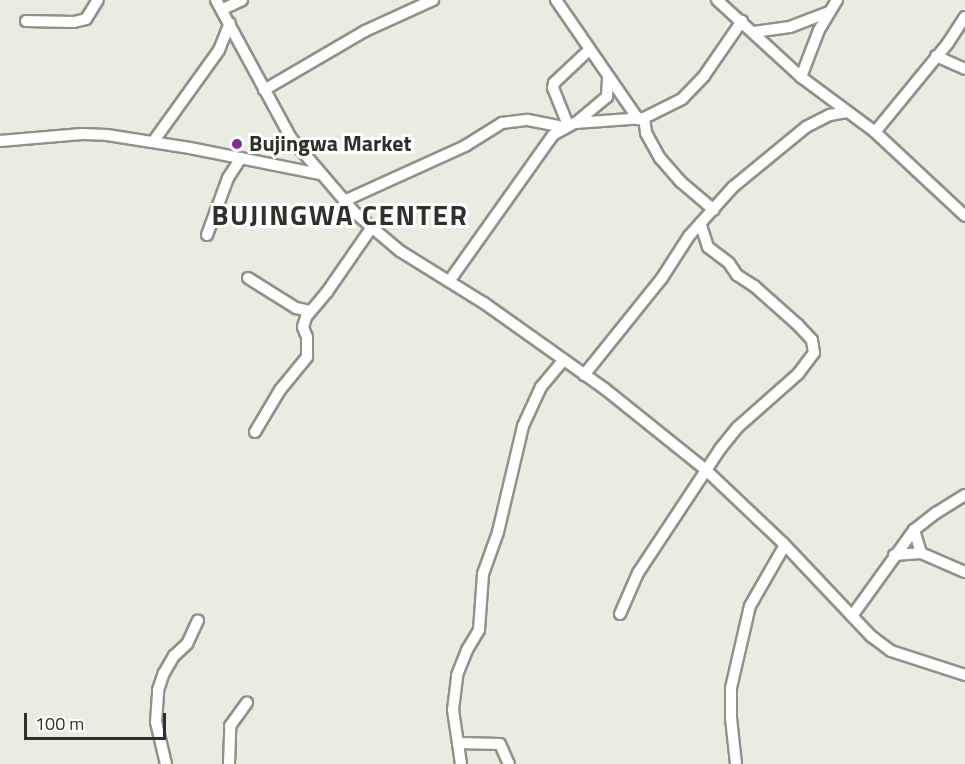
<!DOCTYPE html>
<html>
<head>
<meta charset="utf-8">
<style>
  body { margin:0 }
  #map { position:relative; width:965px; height:764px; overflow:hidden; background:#eaebe1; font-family:"Titillium Web",sans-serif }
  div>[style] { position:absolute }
  .roads { filter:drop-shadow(2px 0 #909188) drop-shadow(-2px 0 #909188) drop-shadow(0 2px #909188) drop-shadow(0 -2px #909188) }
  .minor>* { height:10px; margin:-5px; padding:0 5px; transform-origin:5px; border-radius:5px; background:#fff }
  .dots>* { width:16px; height:16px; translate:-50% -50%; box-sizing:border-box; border:3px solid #fff; border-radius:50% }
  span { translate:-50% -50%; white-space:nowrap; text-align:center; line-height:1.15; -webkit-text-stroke:6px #fff; paint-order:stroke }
  .poi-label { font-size:22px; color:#2f2f2b; font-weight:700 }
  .left { translate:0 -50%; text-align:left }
  .district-label { font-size:28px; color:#2f2f2b; font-weight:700; letter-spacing:1.5px }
  .scale { position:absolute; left:24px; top:713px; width:142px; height:27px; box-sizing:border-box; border:3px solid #2f2f2b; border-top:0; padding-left:8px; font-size:18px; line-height:21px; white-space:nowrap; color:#2f2f2b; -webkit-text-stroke:4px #fff; paint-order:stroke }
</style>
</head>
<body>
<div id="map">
  <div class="roads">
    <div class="minor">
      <div style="left:216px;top:0;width:157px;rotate:61.5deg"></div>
      <div style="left:291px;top:138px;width:99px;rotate:49.5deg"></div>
      <div style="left:355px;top:213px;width:59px;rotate:40.2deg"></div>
      <div style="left:400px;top:251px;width:99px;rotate:31.8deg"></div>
      <div style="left:484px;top:303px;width:148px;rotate:35.4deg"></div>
      <div style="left:605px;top:389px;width:129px;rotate:38.7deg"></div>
      <div style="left:706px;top:470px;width:106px;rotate:43.5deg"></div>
      <div style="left:783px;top:543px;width:128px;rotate:46.6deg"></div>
      <div style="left:871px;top:636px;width:25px;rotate:37deg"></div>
      <div style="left:891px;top:651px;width:78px;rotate:18deg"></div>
      <div style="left:556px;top:0;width:145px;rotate:55.4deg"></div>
      <div style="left:717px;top:0;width:114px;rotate:42.5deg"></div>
      <div style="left:801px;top:77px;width:92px;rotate:36.6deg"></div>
      <div style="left:875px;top:132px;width:123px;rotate:43deg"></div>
      <div style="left:223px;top:9px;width:21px;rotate:-25deg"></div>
      <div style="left:26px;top:21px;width:48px;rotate:1.2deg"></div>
      <div style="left:74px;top:22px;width:12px;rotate:-14deg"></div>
      <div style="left:86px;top:19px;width:22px;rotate:-58deg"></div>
      <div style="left:754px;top:32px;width:36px;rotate:-8deg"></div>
      <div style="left:790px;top:27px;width:42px;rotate:-21deg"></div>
      <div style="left:936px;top:56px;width:32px;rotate:24deg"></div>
      <div style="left:801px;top:77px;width:50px;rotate:-69deg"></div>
      <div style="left:819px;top:30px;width:35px;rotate:-59deg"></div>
      <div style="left:264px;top:90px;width:117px;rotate:-30.3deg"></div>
      <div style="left:365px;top:31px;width:75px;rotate:-24.5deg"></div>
      <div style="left:644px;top:118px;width:15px;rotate:82deg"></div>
      <div style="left:646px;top:133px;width:29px;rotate:61deg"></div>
      <div style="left:660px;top:158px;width:32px;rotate:49deg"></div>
      <div style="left:681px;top:182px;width:43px;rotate:40.3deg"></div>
      <div style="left:578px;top:121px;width:38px;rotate:-40deg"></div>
      <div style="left:607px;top:97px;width:18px;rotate:-87deg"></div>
      <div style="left:568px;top:125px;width:40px;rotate:-112deg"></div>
      <div style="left:553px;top:88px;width:5px;rotate:-79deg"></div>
      <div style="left:554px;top:83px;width:48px;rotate:-43.3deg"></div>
      <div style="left:875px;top:132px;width:115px;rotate:-50.6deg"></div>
      <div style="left:948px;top:43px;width:31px;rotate:-57deg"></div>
      <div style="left:0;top:141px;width:82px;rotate:-4.9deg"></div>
      <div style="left:82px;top:134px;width:25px;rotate:2deg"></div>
      <div style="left:107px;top:135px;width:84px;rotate:8.9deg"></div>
      <div style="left:190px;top:148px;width:133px;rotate:11.3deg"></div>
      <div style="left:153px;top:142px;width:113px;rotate:-54.3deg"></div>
      <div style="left:219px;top:50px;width:29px;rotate:-68deg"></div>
      <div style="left:344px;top:201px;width:133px;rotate:-24.4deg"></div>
      <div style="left:465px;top:146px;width:44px;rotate:-31.9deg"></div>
      <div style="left:502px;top:123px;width:26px;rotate:-7deg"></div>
      <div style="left:528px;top:120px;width:37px;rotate:11deg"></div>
      <div style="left:207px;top:235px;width:61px;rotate:-69.8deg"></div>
      <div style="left:228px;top:178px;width:24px;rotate:-57deg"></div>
      <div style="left:248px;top:278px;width:57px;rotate:32deg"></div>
      <div style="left:296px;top:308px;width:14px;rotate:12deg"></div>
      <div style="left:450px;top:280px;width:178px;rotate:-54.6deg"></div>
      <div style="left:553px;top:135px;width:25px;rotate:-29deg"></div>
      <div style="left:575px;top:123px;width:69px;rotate:-4.1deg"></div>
      <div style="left:644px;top:118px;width:42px;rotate:-26.6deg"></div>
      <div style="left:682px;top:99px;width:32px;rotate:-46deg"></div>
      <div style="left:704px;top:76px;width:67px;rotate:-55.4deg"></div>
      <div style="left:584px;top:375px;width:124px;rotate:-51.2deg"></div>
      <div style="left:662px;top:278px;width:50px;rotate:-57.3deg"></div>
      <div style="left:689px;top:236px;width:66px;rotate:-48.1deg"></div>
      <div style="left:733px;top:187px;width:94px;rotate:-39.4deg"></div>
      <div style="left:806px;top:127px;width:27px;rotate:-27deg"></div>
      <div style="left:830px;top:115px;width:17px;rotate:-10deg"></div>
      <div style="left:255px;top:432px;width:49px;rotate:-59.2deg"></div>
      <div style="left:280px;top:390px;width:43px;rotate:-50.7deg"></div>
      <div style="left:307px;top:357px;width:20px;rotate:-90deg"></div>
      <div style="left:307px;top:337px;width:11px;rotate:-112deg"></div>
      <div style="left:303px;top:327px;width:10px;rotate:-73deg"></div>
      <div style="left:306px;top:317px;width:33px;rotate:-50deg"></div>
      <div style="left:327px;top:292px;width:79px;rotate:-55.3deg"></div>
      <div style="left:914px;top:530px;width:24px;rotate:73deg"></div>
      <div style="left:894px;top:555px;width:27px;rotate:-4deg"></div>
      <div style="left:921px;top:553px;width:48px;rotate:23.4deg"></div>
      <div style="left:620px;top:614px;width:45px;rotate:-66.3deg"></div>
      <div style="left:638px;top:573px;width:149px;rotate:-56.5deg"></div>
      <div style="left:720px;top:449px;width:28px;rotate:-51deg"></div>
      <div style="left:738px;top:427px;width:80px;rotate:-41.5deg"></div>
      <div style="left:798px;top:374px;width:26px;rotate:-53deg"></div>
      <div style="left:814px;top:353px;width:13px;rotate:-99deg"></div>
      <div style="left:812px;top:340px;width:21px;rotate:-133deg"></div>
      <div style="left:798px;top:325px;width:59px;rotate:-138.4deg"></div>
      <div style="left:754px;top:286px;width:20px;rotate:-147deg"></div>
      <div style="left:737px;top:275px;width:14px;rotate:-124deg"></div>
      <div style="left:729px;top:263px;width:26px;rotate:-143deg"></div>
      <div style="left:708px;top:247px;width:25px;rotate:-108deg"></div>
      <div style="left:852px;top:616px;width:106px;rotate:-54.2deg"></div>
      <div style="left:914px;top:530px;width:28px;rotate:-38deg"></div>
      <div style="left:936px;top:513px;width:34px;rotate:-32deg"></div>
      <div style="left:458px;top:743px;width:42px;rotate:1.4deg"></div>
      <div style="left:500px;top:744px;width:22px;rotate:66deg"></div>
      <div style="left:166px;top:764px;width:43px;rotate:-103.4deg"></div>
      <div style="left:156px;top:722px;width:32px;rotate:-86deg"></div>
      <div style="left:158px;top:690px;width:18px;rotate:-71deg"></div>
      <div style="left:164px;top:673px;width:20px;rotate:-60deg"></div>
      <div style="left:174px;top:656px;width:18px;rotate:-43deg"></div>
      <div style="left:187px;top:644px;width:26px;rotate:-65deg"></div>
      <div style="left:229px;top:764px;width:38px;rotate:-88deg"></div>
      <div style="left:230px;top:726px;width:29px;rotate:-54deg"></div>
      <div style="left:461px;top:764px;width:55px;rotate:-98.4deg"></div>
      <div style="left:453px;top:710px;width:35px;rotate:-83deg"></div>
      <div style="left:457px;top:675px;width:27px;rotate:-68deg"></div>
      <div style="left:467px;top:650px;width:23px;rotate:-59deg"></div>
      <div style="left:479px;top:630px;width:56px;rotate:-85.9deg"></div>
      <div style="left:483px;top:574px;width:45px;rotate:-70.3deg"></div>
      <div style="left:498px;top:532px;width:109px;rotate:-76.7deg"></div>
      <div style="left:523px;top:426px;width:43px;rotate:-65.2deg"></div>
      <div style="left:541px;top:387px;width:35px;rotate:-50deg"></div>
      <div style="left:736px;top:764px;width:46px;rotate:-96.2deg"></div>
      <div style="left:731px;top:718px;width:30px;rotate:-90deg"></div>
      <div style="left:731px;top:688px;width:84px;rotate:-77deg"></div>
      <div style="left:750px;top:606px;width:70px;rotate:-60.2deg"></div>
    </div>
  </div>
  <div class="dots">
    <div style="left:237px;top:144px;background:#872b97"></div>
  </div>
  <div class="poi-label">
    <span class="left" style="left:249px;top:144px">Bujingwa Market</span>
  </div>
  <div class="district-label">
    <span style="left:340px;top:215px">BUJINGWA CENTER</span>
  </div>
  <div class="scale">100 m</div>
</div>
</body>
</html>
